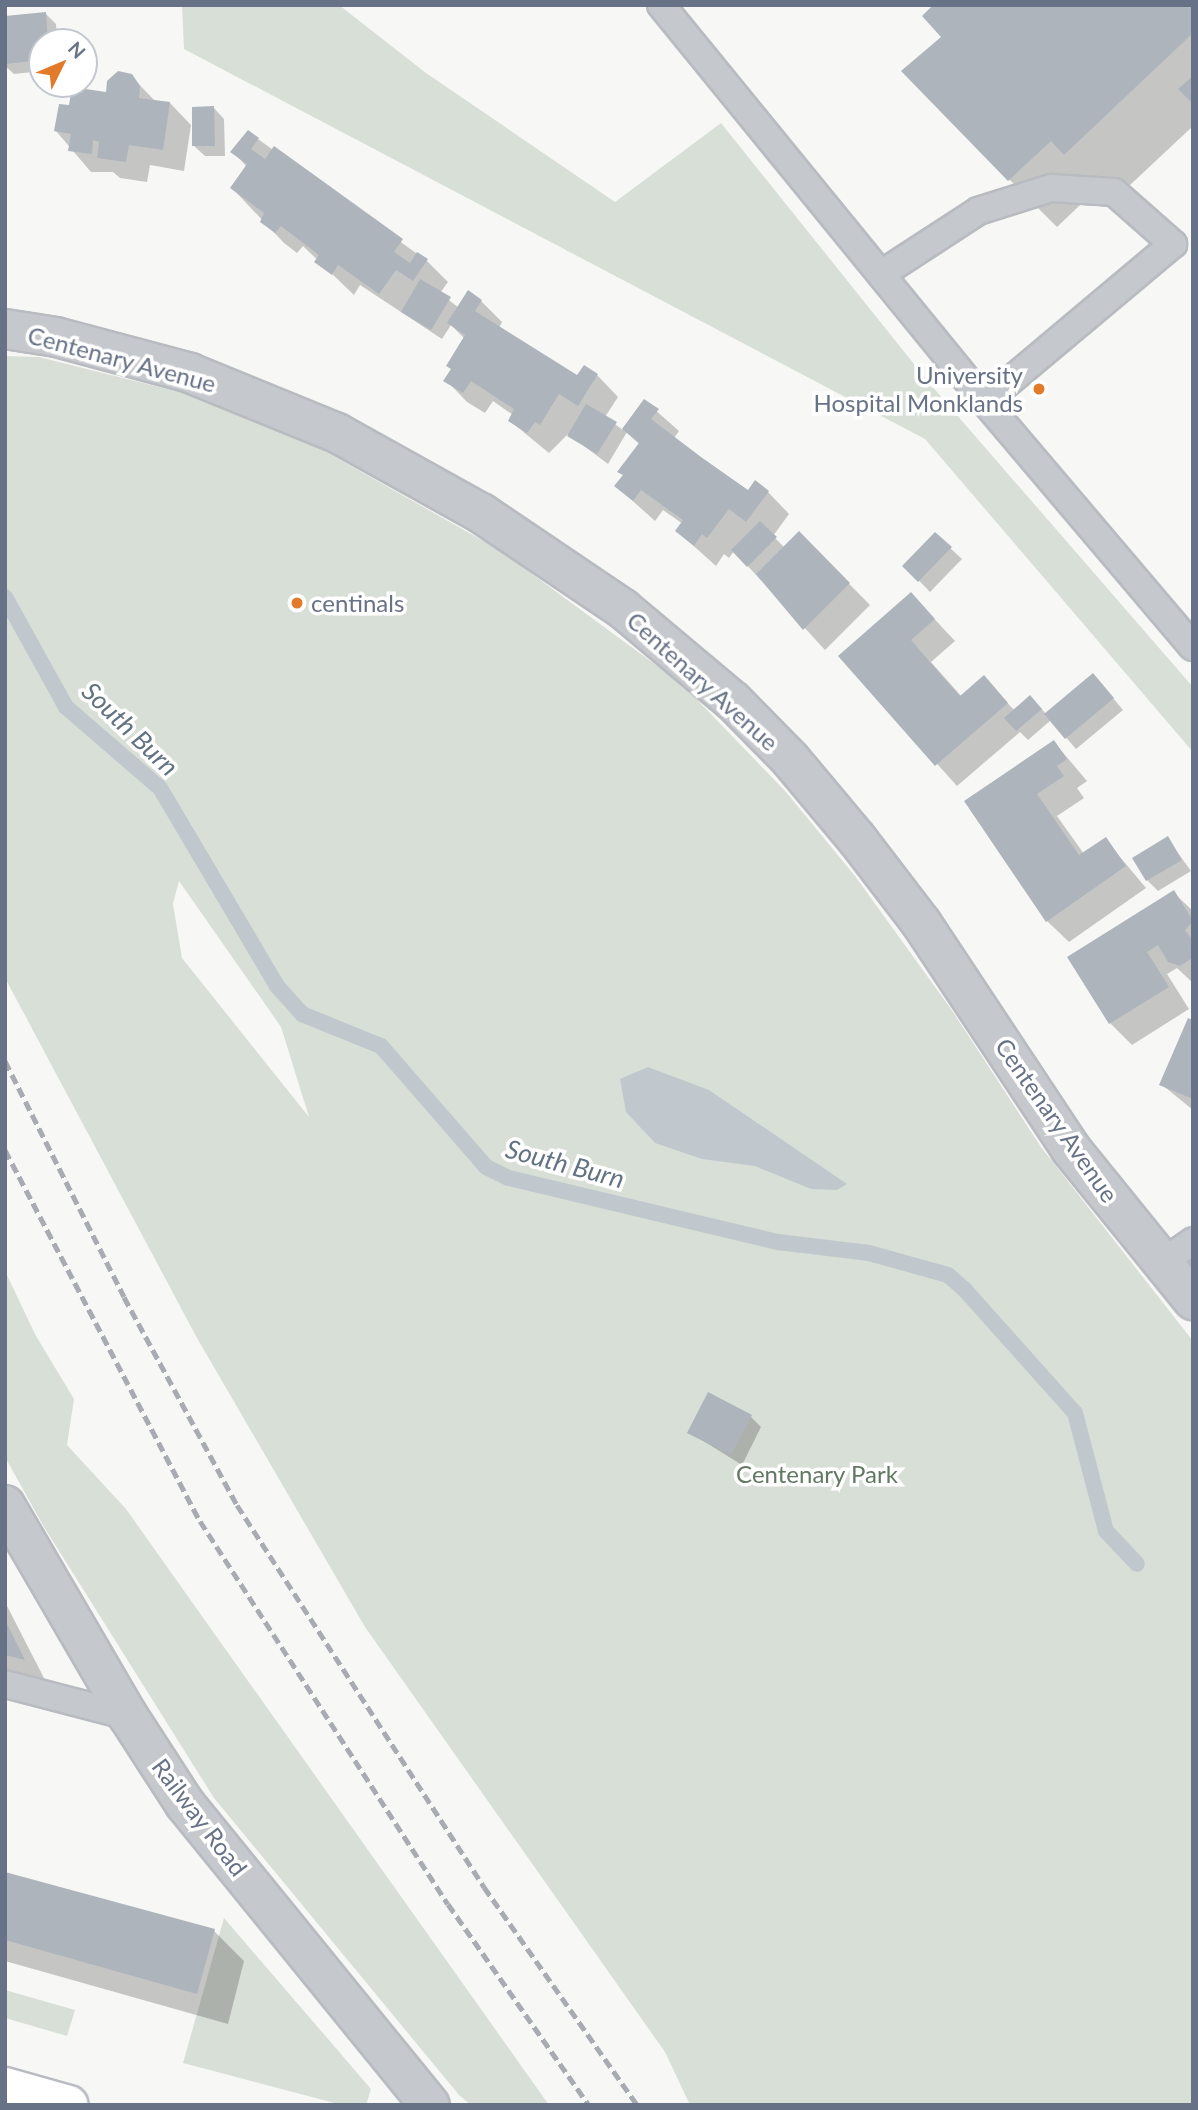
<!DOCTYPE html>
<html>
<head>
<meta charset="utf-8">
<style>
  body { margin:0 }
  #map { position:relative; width:1198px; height:2110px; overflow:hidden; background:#f7f8f5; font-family:Lato,sans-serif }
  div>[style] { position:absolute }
  .green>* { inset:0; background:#d8dfd6 }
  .water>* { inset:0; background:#c0c8ce }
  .shadow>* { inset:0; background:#0003 }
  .stream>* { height:16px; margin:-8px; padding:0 8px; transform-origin:8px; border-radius:8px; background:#c0c8ce }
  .building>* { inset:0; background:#aeb4bb }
  .roads { filter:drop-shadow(2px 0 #b8bbc0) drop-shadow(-2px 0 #b8bbc0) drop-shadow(0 2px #b8bbc0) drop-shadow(0 -2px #b8bbc0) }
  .lane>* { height:26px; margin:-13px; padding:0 13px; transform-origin:13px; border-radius:13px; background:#c5c8cc }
  .street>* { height:38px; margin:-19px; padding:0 19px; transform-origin:19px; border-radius:19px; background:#c5c8cc }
  .primary>* { height:38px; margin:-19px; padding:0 19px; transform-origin:19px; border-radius:19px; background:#fff }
  .rail>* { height:5px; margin-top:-2.5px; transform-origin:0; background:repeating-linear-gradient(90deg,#a8abb2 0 10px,transparent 0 15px) }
  .dots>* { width:19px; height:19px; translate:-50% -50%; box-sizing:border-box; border:4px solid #fff; border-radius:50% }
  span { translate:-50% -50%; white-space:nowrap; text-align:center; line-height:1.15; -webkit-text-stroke:7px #fff; paint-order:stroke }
  .street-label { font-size:24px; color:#677286 }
  .poi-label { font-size:24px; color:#677286 }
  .right { translate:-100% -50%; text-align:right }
  .left { translate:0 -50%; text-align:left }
  .park-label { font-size:24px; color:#627862 }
  .water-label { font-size:26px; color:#637382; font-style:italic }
  .frame { position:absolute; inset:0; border:7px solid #677286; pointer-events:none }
  .north { position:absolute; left:28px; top:28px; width:70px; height:70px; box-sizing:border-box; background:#fff; border:2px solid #c2c7cf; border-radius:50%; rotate:47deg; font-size:19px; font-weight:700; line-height:28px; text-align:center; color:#677286 }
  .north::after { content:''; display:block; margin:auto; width:24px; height:32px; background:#e37a2a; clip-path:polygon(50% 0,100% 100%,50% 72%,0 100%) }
</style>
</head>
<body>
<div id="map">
  <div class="green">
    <div style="clip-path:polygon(182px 5px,339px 5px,426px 73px,615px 202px,721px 123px,930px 384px,1193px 687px,1193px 752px,925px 439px,184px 49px)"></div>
    <div style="clip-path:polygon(evenodd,5px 356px,39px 357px,195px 396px,314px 445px,501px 551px,683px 685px,786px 792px,855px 876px,951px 1009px,1041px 1147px,1193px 1341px,1193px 2105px,690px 2105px,665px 2052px,365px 1627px,197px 1338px,5px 978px,5px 356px,179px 881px,281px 1027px,309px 1117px,182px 958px,173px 904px,179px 881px)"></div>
    <div style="clip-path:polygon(5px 1271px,36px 1336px,74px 1399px,67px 1445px,126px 1509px,549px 2105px,471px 2105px,459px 2095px,214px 1798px,44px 1527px,5px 1457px)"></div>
    <div style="clip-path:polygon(224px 1918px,371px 2089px,366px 2105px,342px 2105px,183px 2063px)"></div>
    <div style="clip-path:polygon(5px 1990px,75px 2010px,67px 2036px,5px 2018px)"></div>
  </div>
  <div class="water">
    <div style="clip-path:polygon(648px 1067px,709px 1090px,847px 1184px,837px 1190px,811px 1189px,755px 1166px,702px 1159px,655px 1143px,626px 1112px,620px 1079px)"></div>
  </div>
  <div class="shadow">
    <div style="clip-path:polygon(1193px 5px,1193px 126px,1113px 201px,1099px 187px,1057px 227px,1009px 179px,944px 37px)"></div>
    <div style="clip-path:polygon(45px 13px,56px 24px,57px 42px,42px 42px,42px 71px,14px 74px,5px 66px,5px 18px)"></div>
    <div style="clip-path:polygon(131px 76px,156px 102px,170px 103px,191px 125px,184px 171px,150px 165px,147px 182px,120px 178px,113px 172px,91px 172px,56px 131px,70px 107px,107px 94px)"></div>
    <div style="clip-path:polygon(214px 108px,224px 119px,225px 156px,205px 156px,194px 146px)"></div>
    <div style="clip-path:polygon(258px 139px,427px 261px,448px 282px,440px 293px,459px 308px,481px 301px,502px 322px,499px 328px,577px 377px,597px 375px,618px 397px,605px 417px,623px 430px,645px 401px,679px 431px,674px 438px,748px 493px,768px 492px,789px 514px,773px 536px,785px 548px,799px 533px,870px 605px,825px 650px,734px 551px,729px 558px,724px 554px,716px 566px,677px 531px,683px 524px,663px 510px,655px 521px,616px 486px,624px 476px,620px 472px,640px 445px,627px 432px,608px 464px,568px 434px,549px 453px,510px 421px,513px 415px,493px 401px,485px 413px,467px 402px,446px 380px,465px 339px,451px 325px,442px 339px,360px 285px,354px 295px,303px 246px,297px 253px,284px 243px,232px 188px,247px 167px,233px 152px)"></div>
    <div style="clip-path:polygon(935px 534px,962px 559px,930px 592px,905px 566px)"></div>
    <div style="clip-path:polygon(911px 594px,955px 641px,931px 662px,962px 697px,984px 678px,1015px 711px,1041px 708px,1046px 714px,1103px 686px,1123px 710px,1076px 749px,1051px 720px,1028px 740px,1020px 732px,957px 786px,840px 656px)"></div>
    <div style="clip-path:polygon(1054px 742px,1087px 781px,1077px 788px,1084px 798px,1057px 816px,1084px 854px,1105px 839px,1146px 888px,1069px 942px,1047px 921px,966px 802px)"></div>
    <div style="clip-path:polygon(1167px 838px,1191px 871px,1158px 891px,1147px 880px)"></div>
    <div style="clip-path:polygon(1174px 893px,1193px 911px,1193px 983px,1177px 968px,1167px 974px,1189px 1009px,1132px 1045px,1110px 1023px,1069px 957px)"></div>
    <div style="clip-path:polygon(1193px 1022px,1193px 1110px,1161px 1084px)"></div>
    <div style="clip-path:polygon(751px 1417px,761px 1427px,742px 1465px,689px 1432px)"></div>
    <div style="clip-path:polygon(5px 1602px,45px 1680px,5px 1670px)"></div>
    <div style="clip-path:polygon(5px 1873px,214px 1931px,244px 1961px,228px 2024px,5px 1961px)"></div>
  </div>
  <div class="stream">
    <div style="left:5px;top:597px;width:126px;rotate:61deg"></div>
    <div style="left:66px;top:707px;width:124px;rotate:40.8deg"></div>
    <div style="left:160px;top:788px;width:230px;rotate:59.4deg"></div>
    <div style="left:277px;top:986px;width:38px;rotate:48deg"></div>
    <div style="left:302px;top:1014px;width:85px;rotate:22.1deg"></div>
    <div style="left:381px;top:1046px;width:160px;rotate:49deg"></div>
    <div style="left:486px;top:1167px;width:25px;rotate:26deg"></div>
    <div style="left:509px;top:1178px;width:277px;rotate:13.4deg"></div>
    <div style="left:778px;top:1242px;width:92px;rotate:6.9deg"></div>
    <div style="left:869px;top:1253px;width:82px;rotate:15.6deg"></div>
    <div style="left:948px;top:1275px;width:23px;rotate:41deg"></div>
    <div style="left:965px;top:1290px;width:165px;rotate:48.2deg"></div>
    <div style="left:1075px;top:1413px;width:122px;rotate:75.3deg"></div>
    <div style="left:1106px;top:1531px;width:45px;rotate:46.8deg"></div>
  </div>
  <div class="building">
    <div style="clip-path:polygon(933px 5px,1193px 5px,1193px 33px,1064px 155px,1051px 141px,1008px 181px,901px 71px,941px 37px,922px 16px)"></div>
    <div style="clip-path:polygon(46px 12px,48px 42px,42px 42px,42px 60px,5px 64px,5px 16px)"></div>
    <div style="clip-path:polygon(118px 71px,132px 74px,140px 86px,139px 98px,170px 102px,163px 150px,129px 145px,126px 162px,97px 158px,99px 142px,93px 140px,92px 154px,68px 151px,71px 134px,54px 131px,59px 104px,69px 105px,72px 87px,106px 92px,107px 81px)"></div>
    <div style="clip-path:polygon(1193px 76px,1193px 104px,1178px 89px)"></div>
    <div style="clip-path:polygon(214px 106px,215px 146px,192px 146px,192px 107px)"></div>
    <div style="clip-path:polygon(248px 130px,259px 138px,251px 149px,265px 159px,274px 146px,403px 239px,394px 252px,410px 263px,417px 252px,428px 259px,413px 281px,396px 270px,379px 294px,338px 265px,332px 275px,314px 262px,319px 255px,281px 226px,275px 233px,260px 222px,264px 213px,230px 188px,247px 164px,230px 152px)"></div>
    <div style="clip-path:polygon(420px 279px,451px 297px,431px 330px,401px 312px)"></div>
    <div style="clip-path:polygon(468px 290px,482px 300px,475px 311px,577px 375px,584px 365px,598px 374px,578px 406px,559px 394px,540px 425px,535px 422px,527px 433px,508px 421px,514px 409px,471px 381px,463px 393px,443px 381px,451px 369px,446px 366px,465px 335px,447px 323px)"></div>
    <div style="clip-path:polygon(644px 399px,659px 409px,651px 419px,701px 457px,748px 490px,755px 480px,769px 491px,746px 522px,729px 509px,707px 538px,702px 534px,694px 546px,675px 531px,683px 520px,641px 490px,633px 501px,614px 486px,623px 475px,617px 472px,639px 443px,622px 429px)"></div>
    <div style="clip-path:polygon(586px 404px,617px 422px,597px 454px,567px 436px)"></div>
    <div style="clip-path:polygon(760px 521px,777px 537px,747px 567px,731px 550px)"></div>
    <div style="clip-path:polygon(799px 531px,850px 583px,803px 630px,756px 574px)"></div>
    <div style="clip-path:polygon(935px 532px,952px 547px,918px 582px,902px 566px)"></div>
    <div style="clip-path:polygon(911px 592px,935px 619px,911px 640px,935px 668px,960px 696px,984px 675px,1008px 703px,935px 766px,838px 656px)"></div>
    <div style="clip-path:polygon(1093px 673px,1114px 698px,1065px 739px,1044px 714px)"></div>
    <div style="clip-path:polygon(1030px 695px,1042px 709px,1016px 731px,1004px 718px)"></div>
    <div style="clip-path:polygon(1054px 740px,1067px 759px,1057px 766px,1064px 776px,1037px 794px,1079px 855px,1106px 837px,1126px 866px,1046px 922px,964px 801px)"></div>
    <div style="clip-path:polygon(1168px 836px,1182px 860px,1146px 881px,1132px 858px)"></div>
    <div style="clip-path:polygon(1174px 890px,1193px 921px,1185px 930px,1193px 942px,1192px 958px,1180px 966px,1168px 962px,1158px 945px,1147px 952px,1169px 987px,1109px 1024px,1067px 957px)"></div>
    <div style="clip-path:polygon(1188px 1018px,1193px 1020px,1193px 1099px,1159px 1085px)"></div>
    <div style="clip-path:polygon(708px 1392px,752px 1415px,731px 1455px,687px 1433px)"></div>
    <div style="clip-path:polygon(5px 1620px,25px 1660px,5px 1655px)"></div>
    <div style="clip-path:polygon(5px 1872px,215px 1929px,197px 1994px,5px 1940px)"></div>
  </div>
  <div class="roads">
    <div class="lane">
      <div style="left:661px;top:5px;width:512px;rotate:50.78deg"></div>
      <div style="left:985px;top:402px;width:321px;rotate:49.7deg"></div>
      <div style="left:883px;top:273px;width:113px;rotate:-33.1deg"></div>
      <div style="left:978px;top:211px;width:77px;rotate:-17.5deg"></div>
      <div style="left:1051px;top:188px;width:63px;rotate:3.6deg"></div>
      <div style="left:1114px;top:192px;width:79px;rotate:41.4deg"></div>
      <div style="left:1173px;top:244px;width:246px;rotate:140deg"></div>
      <div style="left:1162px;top:1263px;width:38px;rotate:-35deg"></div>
      <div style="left:5px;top:1684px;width:127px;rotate:14.6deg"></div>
    </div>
    <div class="street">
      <div style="left:5px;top:329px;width:52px;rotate:8.9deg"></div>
      <div style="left:56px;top:337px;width:139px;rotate:15deg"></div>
      <div style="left:190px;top:373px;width:159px;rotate:22.2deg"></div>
      <div style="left:337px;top:433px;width:165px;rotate:29.1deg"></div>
      <div style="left:481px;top:513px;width:170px;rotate:34deg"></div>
      <div style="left:622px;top:608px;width:145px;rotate:40deg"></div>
      <div style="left:733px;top:701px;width:81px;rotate:45.5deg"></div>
      <div style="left:790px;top:759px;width:104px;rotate:50.1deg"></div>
      <div style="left:857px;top:839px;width:107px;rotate:52.6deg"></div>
      <div style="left:922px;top:924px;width:268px;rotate:56.5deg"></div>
      <div style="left:1070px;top:1148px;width:196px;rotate:51deg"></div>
      <div style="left:5px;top:1505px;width:244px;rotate:59.8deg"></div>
      <div style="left:128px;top:1716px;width:105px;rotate:57.1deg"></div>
      <div style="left:185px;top:1804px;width:388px;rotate:50.9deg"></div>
    </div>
    <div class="primary">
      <div style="left:5px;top:2087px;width:66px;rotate:15.7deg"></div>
    </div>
  </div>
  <div class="rail">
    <div style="left:5px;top:1061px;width:264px;rotate:63.2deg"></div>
    <div style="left:124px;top:1297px;width:237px;rotate:61.5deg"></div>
    <div style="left:237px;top:1505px;width:455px;rotate:57.1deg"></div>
    <div style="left:484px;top:1887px;width:266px;rotate:54.9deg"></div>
    <div style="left:5px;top:1150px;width:419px;rotate:62.3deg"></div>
    <div style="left:200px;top:1521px;width:456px;rotate:57.1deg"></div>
    <div style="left:448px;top:1904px;width:246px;rotate:55deg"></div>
  </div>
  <div class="dots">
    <div style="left:1039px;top:389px;background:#e37a2a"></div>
    <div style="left:297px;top:603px;background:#e37a2a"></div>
  </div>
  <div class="street-label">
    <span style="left:122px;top:359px;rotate:15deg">Centenary Avenue</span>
    <span style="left:703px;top:681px;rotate:42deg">Centenary Avenue</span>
    <span style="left:1057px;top:1120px;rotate:55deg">Centenary Avenue</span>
    <span style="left:200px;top:1817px;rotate:53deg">Railway Road</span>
  </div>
  <div class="poi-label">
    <span class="right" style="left:1023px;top:389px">University<br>Hospital Monklands</span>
    <span class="left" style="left:311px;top:603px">centinals</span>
  </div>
  <div class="park-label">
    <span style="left:817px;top:1474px">Centenary Park</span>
  </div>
  <div class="water-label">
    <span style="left:130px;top:729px;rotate:44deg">South Burn</span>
    <span style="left:565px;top:1164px;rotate:15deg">South Burn</span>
  </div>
  <div class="frame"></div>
  <div class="north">N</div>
</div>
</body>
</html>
